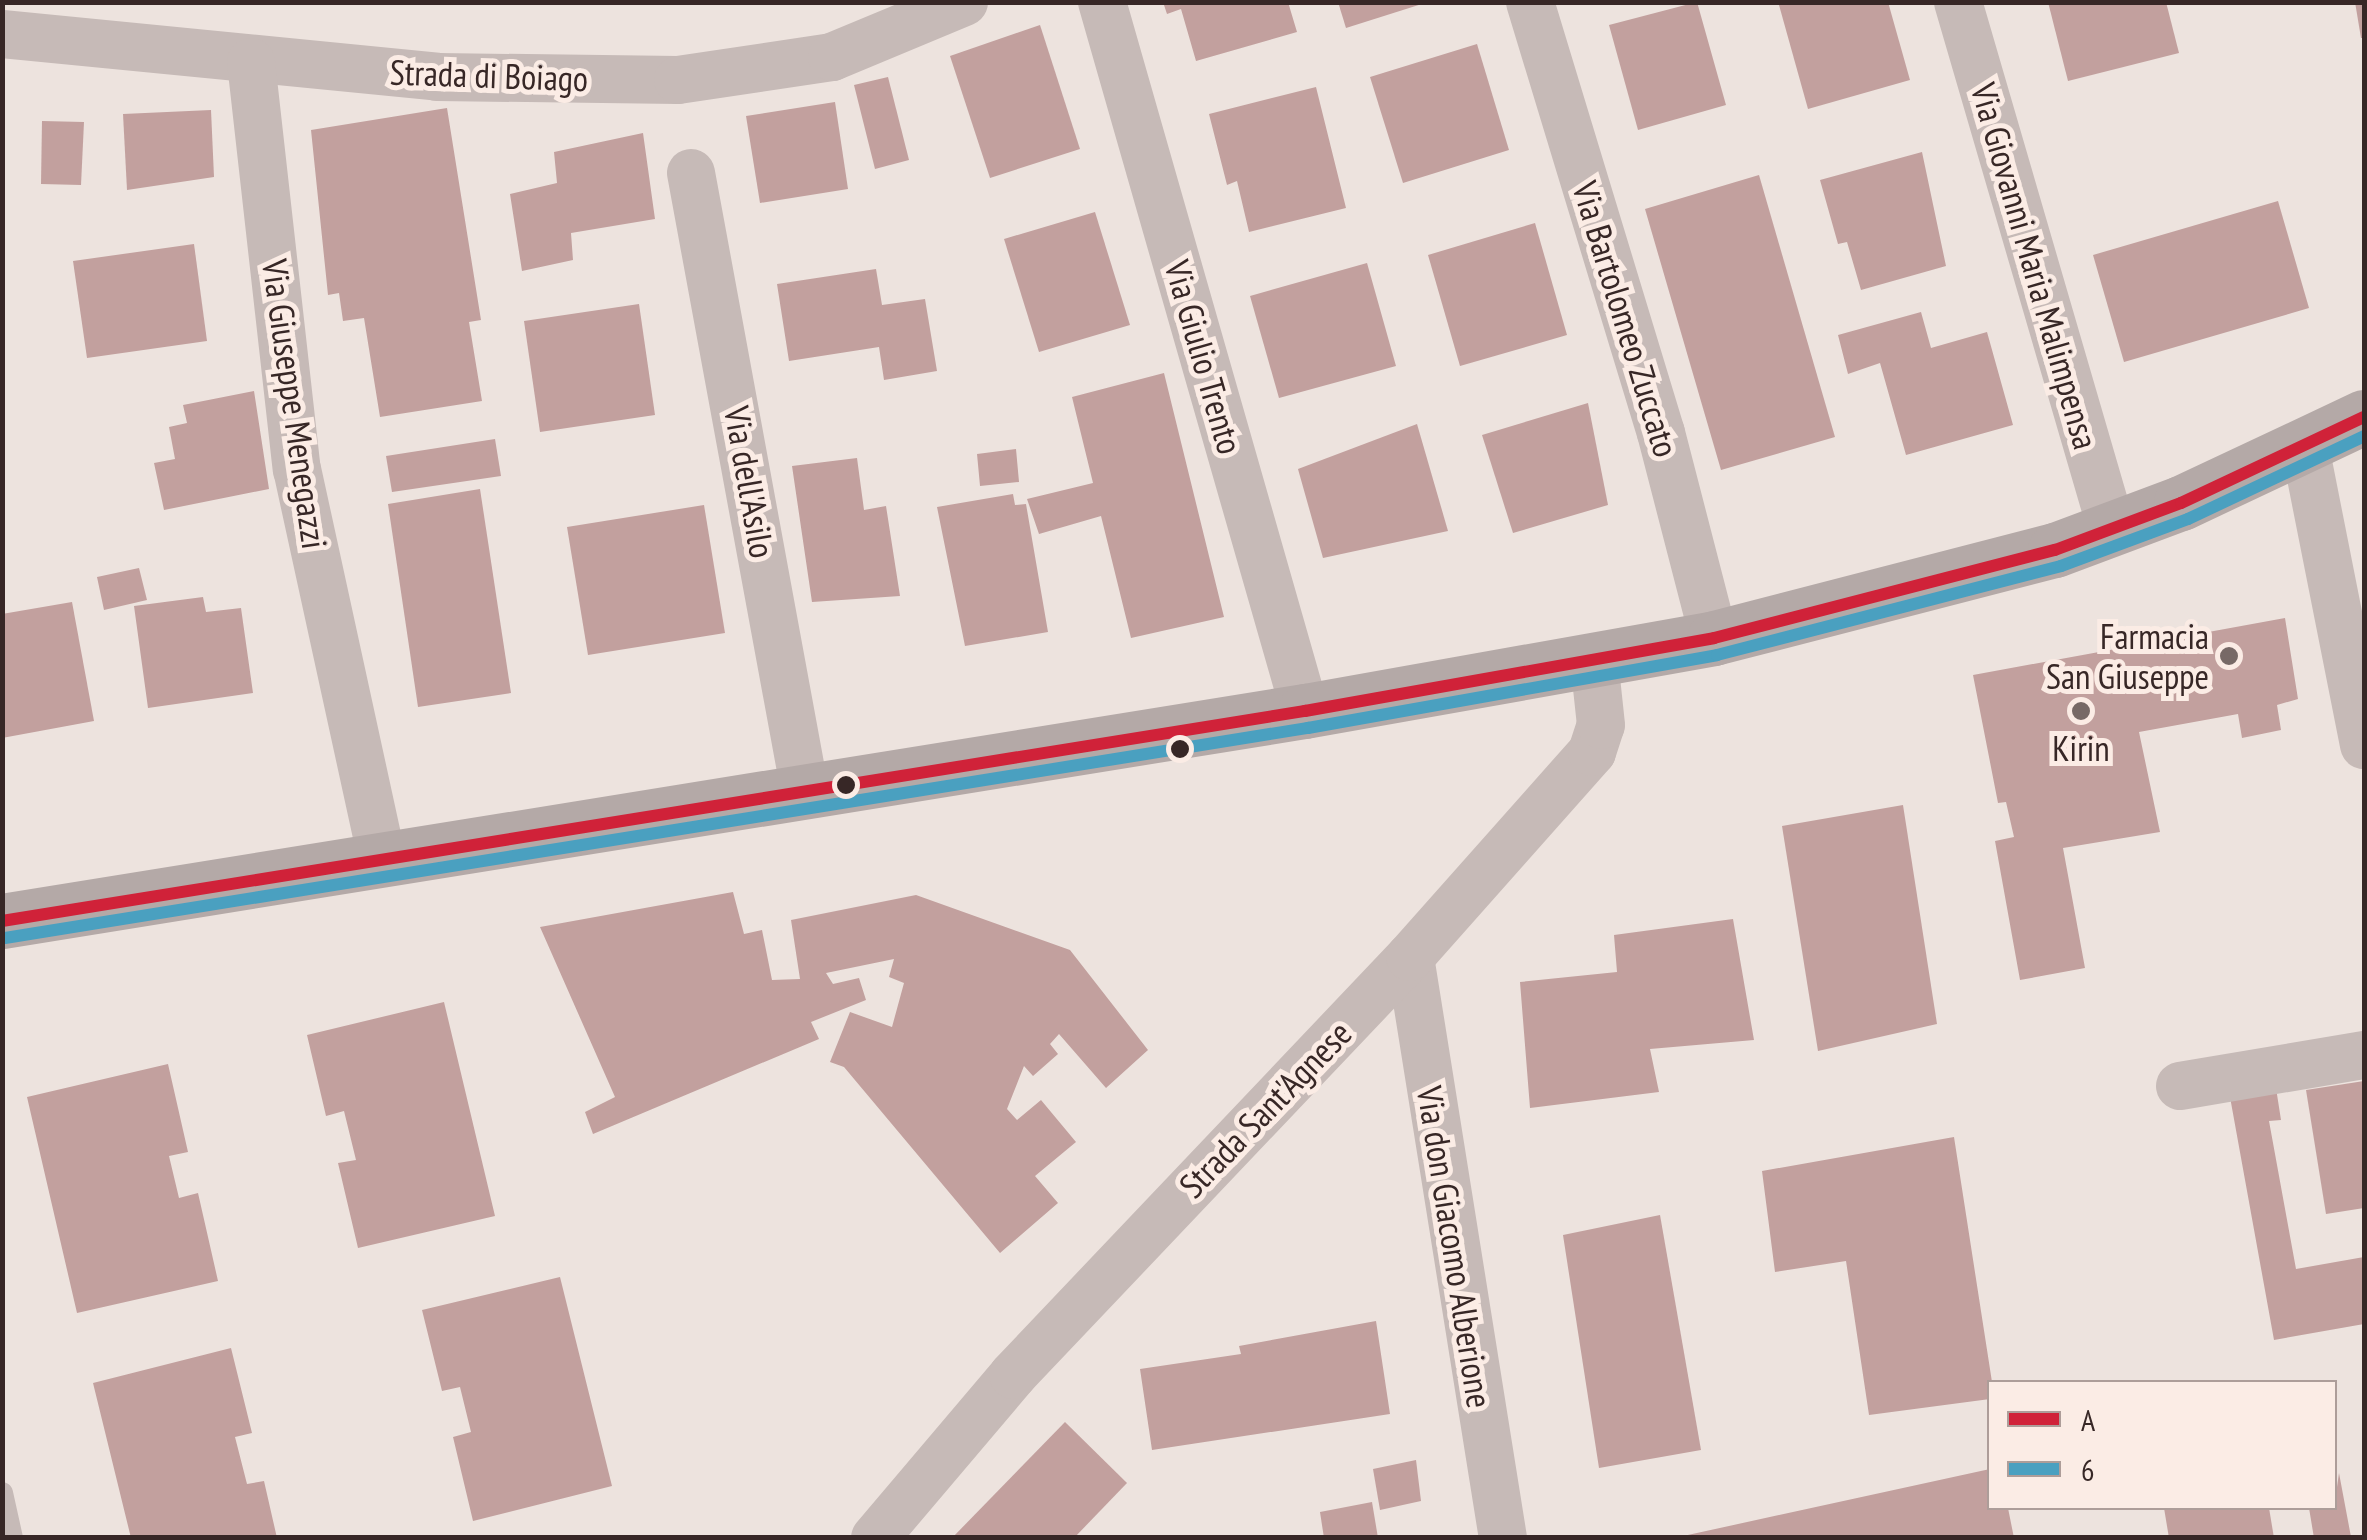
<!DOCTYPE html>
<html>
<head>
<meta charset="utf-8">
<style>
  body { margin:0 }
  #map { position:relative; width:2367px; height:1540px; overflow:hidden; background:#ede3de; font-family:"PT Sans Narrow",sans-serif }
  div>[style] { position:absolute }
  .building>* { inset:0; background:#c2a09e }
  .service>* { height:22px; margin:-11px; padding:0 11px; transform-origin:11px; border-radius:11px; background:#c6bab7 }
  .minor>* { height:48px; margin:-24px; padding:0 24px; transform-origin:24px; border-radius:24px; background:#c6bab7 }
  .primary>* { height:55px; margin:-27.5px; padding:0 27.5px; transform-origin:27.5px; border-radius:27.5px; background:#b4a9a7 }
  .bus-1>* { height:12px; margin:-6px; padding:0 6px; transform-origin:6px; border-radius:6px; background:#d02239 }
  .bus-2>* { height:12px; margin:-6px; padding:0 6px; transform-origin:6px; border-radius:6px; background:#4aa0c0 }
  .dots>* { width:28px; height:28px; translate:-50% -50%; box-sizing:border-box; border:5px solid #fbece5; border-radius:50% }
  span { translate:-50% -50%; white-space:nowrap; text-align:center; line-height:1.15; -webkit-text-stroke:10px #fbece5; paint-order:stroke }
  .street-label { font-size:35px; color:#372726 }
  .poi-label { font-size:35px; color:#372726 }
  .right { translate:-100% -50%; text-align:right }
  .frame { position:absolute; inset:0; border:5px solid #372726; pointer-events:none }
  .legend { position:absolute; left:1987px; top:1380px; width:350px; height:130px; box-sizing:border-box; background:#fbece5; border:2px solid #ad9d99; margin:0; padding:12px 18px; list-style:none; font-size:30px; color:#372726 }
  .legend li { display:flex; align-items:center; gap:20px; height:50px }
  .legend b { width:50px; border:2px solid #ad9d99 }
</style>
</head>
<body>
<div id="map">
  <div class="building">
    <div style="clip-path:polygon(1163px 2px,1288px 2px,1297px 32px,1196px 61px,1181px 9px,1167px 14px)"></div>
    <div style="clip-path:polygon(1338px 2px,1425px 2px,1425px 3px,1346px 28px)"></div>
    <div style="clip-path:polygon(1697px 2px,1726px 105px,1638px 130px,1609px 25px)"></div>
    <div style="clip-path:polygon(1888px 2px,1910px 80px,1808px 109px,1779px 5px)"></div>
    <div style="clip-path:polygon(2048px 2px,2166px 2px,2179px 53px,2068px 81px)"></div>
    <div style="clip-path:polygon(2355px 2px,2364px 2px,2364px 38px,2361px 38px)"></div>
    <div style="clip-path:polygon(1040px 25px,1080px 149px,990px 178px,950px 56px)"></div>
    <div style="clip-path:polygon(1477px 44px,1509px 150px,1403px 183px,1370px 77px)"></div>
    <div style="clip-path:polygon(888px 77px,909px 160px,875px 169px,854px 85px)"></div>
    <div style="clip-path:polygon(1316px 87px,1346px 208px,1249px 232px,1237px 181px,1227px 185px,1209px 114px)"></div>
    <div style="clip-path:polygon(835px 102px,848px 189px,760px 203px,746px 116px)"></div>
    <div style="clip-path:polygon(447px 108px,481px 320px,469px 322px,482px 401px,380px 417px,364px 318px,343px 321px,339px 293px,328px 295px,311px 130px)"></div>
    <div style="clip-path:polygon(211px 110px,214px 177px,127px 190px,123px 114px)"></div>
    <div style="clip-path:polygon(42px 121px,84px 122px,81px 185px,41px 184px)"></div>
    <div style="clip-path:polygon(643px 133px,655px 219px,571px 233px,573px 260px,522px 271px,510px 194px,557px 183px,554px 152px)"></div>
    <div style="clip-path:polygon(1922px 152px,1946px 266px,1861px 290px,1847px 242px,1838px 244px,1820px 180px)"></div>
    <div style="clip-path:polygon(1759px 175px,1835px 437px,1721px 470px,1645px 209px)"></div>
    <div style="clip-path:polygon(2278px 201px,2309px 308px,2124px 362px,2093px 255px)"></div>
    <div style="clip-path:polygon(1095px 212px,1130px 325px,1039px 352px,1004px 239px)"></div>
    <div style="clip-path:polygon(1535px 223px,1567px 335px,1460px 366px,1428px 255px)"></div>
    <div style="clip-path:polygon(194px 244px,207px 341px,87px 358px,73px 261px)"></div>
    <div style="clip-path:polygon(1367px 263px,1396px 366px,1279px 398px,1250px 296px)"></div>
    <div style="clip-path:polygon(876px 269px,882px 305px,925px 299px,937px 371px,884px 380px,879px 347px,789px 361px,777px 284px)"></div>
    <div style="clip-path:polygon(639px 304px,655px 415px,540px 432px,524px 321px)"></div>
    <div style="clip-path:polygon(1921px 312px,1931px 348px,1987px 332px,2013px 425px,1906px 455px,1880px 363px,1848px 374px,1838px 335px)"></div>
    <div style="clip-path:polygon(1164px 373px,1224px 617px,1131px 638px,1101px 516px,1039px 534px,1027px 499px,1093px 483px,1072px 397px)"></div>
    <div style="clip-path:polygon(254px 391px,269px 489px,164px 510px,154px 463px,175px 459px,169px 427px,187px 423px,183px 405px)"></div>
    <div style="clip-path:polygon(1588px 403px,1608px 505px,1513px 533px,1482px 435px)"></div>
    <div style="clip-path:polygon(1417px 424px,1448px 531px,1323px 558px,1298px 469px)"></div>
    <div style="clip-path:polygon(495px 439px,501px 476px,392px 492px,386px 456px)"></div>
    <div style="clip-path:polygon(1016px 449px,1019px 482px,980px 486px,977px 454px)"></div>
    <div style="clip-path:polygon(857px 458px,864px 510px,886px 506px,900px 596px,812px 602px,792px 466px)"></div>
    <div style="clip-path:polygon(480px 489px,511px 693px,418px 707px,388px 504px)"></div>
    <div style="clip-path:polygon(1013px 494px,1015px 505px,1026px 504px,1048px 632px,965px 646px,937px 507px)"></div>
    <div style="clip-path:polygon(704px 505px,725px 633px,588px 655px,567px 527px)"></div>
    <div style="clip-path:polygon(139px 568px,147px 600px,104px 610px,97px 577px)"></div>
    <div style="clip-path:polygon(203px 597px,206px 612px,241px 608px,253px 693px,148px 708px,134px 606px)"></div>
    <div style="clip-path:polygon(72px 602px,94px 721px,2px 738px,2px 614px)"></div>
    <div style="clip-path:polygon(2285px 618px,2298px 699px,2277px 705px,2281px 730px,2242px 738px,2238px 714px,2139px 732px,2160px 832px,2063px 848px,2085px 968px,2020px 980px,1995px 841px,2014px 837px,2006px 802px,1998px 803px,1973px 675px)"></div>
    <div style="clip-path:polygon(1903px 805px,1937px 1024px,1818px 1051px,1782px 826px)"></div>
    <div style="clip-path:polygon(733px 892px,744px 934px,762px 930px,772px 980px,800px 979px,791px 920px,916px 895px,1070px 950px,1148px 1050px,1106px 1088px,1059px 1034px,1050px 1044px,1058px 1054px,1033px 1076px,1024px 1066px,1007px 1109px,1017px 1120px,1041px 1100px,1076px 1142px,1035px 1176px,1058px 1203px,1000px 1253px,844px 1067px,830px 1062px,850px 1012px,892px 1027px,904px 983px,889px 977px,894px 959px,826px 973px,833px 984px,859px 978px,866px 1000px,811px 1022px,819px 1039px,593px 1134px,585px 1112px,615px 1097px,540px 927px)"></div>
    <div style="clip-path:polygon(1733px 919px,1754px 1040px,1650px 1049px,1659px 1092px,1530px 1108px,1520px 982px,1617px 972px,1614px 935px)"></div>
    <div style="clip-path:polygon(444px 1002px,495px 1216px,358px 1248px,338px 1163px,356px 1160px,344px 1111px,326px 1116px,307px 1035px)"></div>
    <div style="clip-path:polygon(168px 1064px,188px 1152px,169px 1156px,179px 1198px,198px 1193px,218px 1281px,77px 1313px,27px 1097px)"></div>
    <div style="clip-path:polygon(2364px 1081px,2364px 1208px,2326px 1214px,2306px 1090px)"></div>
    <div style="clip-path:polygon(2276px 1088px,2281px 1120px,2269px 1121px,2296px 1269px,2364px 1257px,2364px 1324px,2274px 1340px,2230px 1097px)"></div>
    <div style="clip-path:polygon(1954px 1137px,1992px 1382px,1990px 1399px,1869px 1415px,1846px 1261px,1775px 1272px,1762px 1171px)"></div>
    <div style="clip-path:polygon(1660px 1215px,1701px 1450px,1599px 1468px,1563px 1235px)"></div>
    <div style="clip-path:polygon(560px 1277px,612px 1486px,473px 1521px,453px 1437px,471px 1432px,460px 1387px,442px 1391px,422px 1310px)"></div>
    <div style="clip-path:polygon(1376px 1321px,1390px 1414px,1152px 1450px,1140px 1369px,1241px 1354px,1239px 1346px)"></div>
    <div style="clip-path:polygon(231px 1348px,252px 1433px,235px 1437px,247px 1484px,264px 1481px,277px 1538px,131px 1538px,93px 1383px)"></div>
    <div style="clip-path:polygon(1065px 1422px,1127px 1483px,1074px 1538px,952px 1538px)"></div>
    <div style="clip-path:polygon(1416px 1460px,1421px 1501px,1380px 1510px,1373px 1469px)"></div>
    <div style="clip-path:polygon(1990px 1469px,1990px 1508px,2008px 1508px,2014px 1538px,1674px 1538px)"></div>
    <div style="clip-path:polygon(2339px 1473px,2351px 1537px,2314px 1538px,2309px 1508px,2334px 1508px)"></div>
    <div style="clip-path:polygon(1372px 1502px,1378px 1538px,1324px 1538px,1320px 1512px)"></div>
    <div style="clip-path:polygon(2164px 1508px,2269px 1508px,2274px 1538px,2169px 1538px)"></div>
  </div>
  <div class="service">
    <div style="left:2px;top:1493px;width:46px;rotate:77.5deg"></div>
  </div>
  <div class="minor">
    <div style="left:1102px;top:2px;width:737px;rotate:74.02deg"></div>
    <div style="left:1530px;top:2px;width:450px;rotate:73.1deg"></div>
    <div style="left:1661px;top:433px;width:212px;rotate:75.5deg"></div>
    <div style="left:1958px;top:2px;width:550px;rotate:73.74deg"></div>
    <div style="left:2px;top:34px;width:437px;rotate:5.6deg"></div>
    <div style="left:437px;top:77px;width:241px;rotate:0.7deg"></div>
    <div style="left:678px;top:80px;width:156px;rotate:-8.5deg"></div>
    <div style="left:832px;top:57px;width:143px;rotate:-22.6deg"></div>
    <div style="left:251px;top:62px;width:410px;rotate:83.6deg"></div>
    <div style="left:297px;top:469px;width:400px;rotate:77.7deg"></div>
    <div style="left:691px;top:173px;width:629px;rotate:79.56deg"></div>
    <div style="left:2305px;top:447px;width:304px;rotate:78.8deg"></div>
    <div style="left:1410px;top:957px;width:588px;rotate:80.91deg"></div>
    <div style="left:2180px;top:1086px;width:187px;rotate:-9.6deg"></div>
    <div style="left:875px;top:1538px;width:214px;rotate:-49.7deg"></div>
    <div style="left:1013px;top:1375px;width:576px;rotate:-46.48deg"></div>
    <div style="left:1410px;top:957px;width:274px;rotate:-48.4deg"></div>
    <div style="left:1592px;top:752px;width:28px;rotate:-72deg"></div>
    <div style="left:1601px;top:725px;width:65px;rotate:-96.1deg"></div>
  </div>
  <div class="primary">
    <div style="left:2px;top:921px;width:1320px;rotate:-9.16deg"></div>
    <div style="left:1305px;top:711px;width:415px;rotate:-10.1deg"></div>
    <div style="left:1714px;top:638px;width:352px;rotate:-14.5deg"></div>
    <div style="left:2055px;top:550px;width:134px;rotate:-20.5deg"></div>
    <div style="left:2181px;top:503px;width:202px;rotate:-25.2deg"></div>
  </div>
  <div class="bus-1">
    <div style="left:2px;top:921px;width:1320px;rotate:-9.16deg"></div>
    <div style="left:1305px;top:711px;width:415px;rotate:-10.1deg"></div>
    <div style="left:1714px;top:638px;width:352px;rotate:-14.5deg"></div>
    <div style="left:2055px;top:550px;width:134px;rotate:-20.5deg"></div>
    <div style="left:2181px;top:503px;width:202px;rotate:-25.2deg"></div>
  </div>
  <div class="bus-2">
    <div style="left:5px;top:938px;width:1320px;rotate:-9.16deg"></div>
    <div style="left:1308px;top:728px;width:415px;rotate:-10.1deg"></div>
    <div style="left:1717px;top:655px;width:355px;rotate:-14.5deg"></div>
    <div style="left:2061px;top:566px;width:135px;rotate:-20.3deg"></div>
    <div style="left:2188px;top:519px;width:195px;rotate:-25.2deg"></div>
  </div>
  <div class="dots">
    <div style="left:2229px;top:656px;background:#776966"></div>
    <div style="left:2081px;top:711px;background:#776966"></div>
    <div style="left:1180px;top:749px;background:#372726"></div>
    <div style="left:846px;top:785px;background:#372726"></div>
  </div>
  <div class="street-label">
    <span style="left:489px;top:75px;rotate:2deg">Strada di Boiago</span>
    <span style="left:2035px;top:266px;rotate:74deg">Via Giovanni Maria Malimpensa</span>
    <span style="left:1626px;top:319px;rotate:73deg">Via Bartolomeo Zuccato</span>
    <span style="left:1204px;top:357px;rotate:74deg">Via Giulio Trento</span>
    <span style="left:295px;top:404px;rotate:82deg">Via Giuseppe Menegazzi</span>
    <span style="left:750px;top:482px;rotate:80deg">Via dell'Asilo</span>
    <span style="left:1265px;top:1109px;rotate:-46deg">Strada Sant'Agnese</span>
    <span style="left:1455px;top:1247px;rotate:81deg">Via don Giacomo Alberione</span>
  </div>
  <div class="poi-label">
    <span class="right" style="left:2209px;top:656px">Farmacia<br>San Giuseppe</span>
    <span style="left:2081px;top:748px">Kirin</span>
  </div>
  <div class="frame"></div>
  <ul class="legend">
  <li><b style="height:12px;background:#d02239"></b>A</li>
  <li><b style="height:12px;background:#4aa0c0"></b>6</li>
  </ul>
</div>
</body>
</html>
